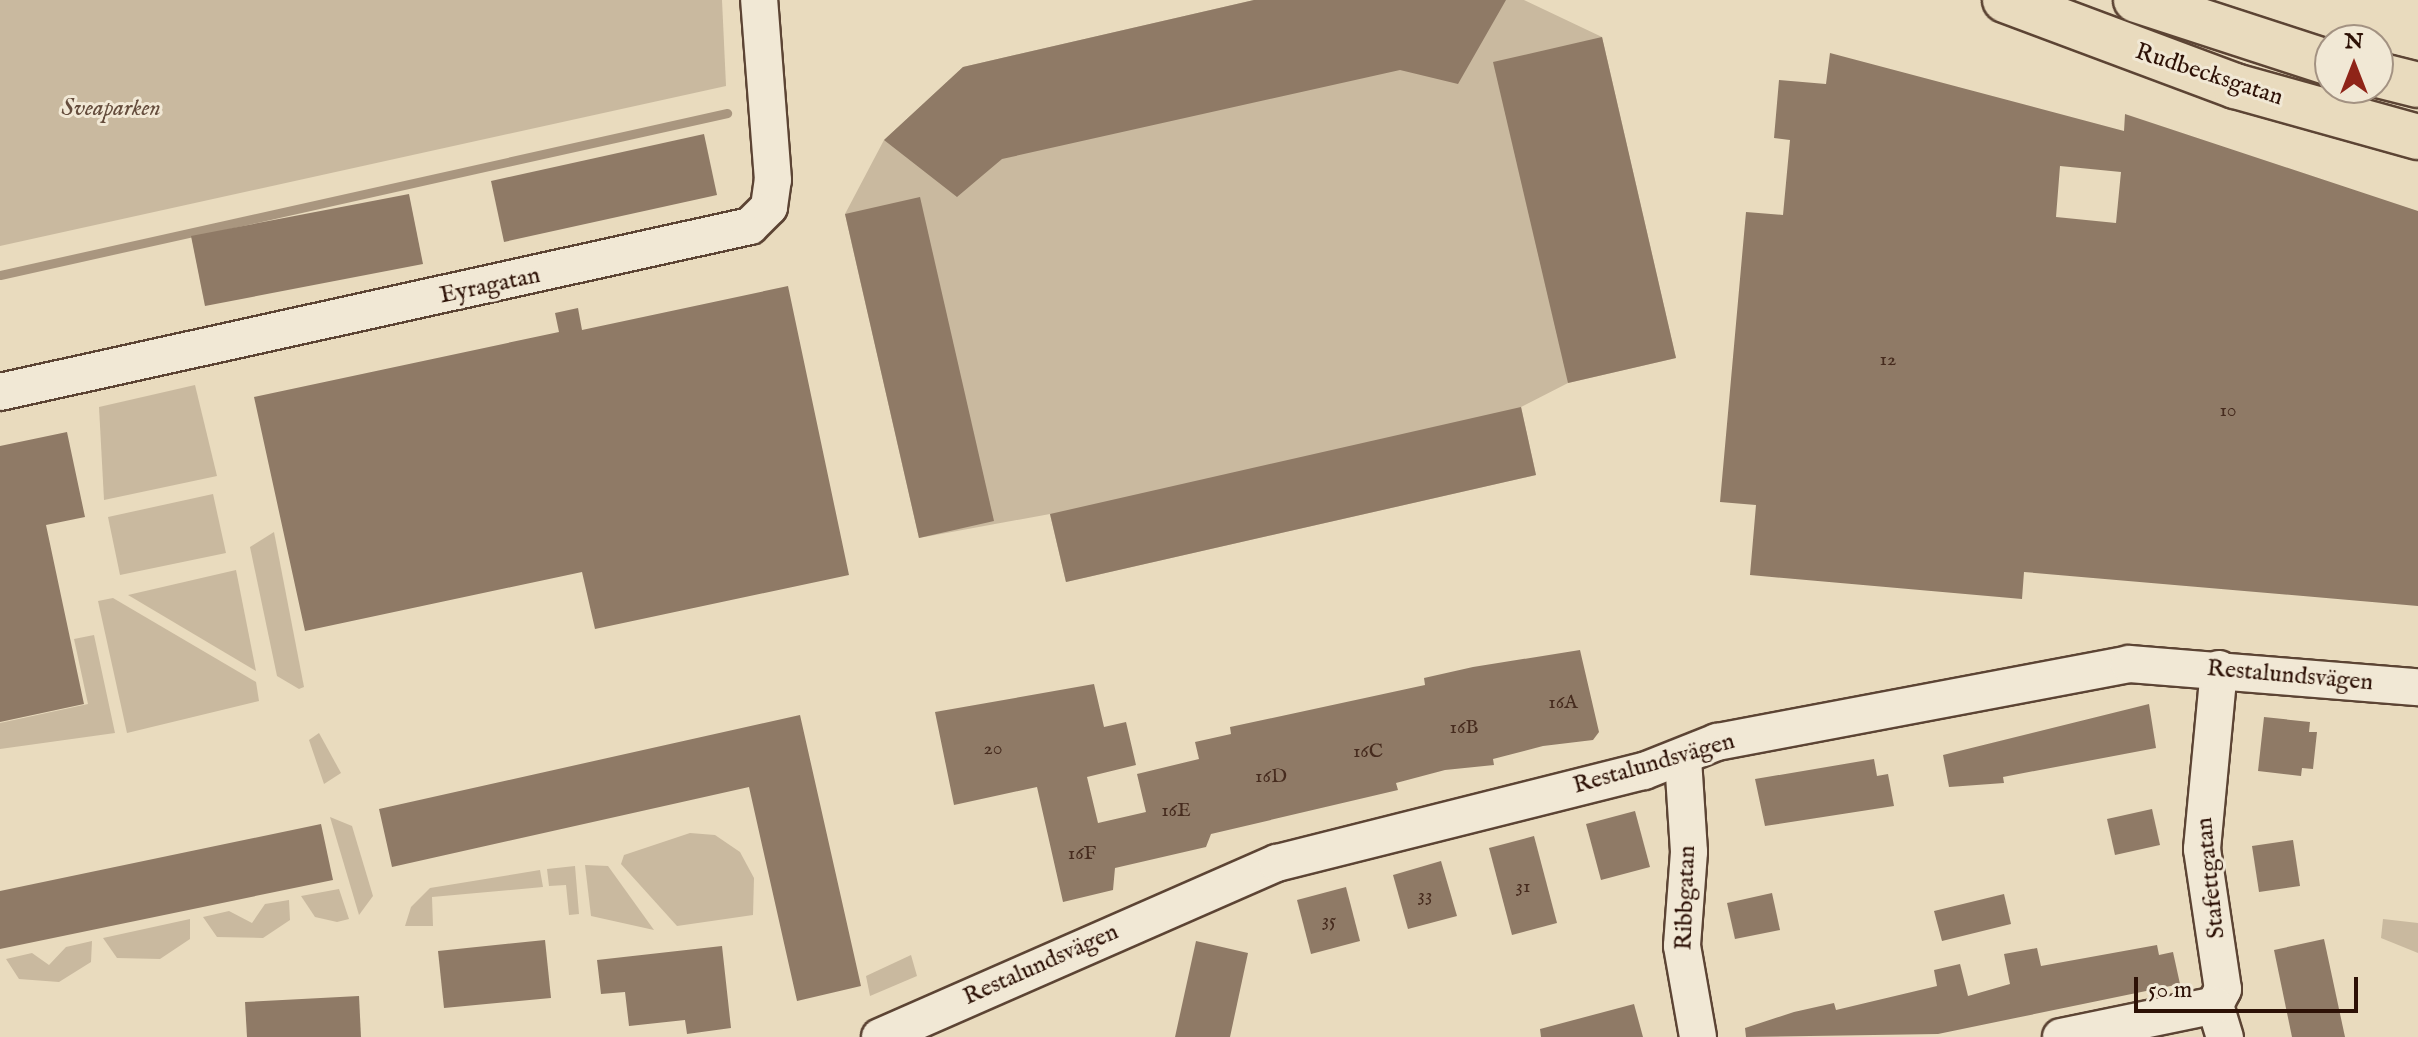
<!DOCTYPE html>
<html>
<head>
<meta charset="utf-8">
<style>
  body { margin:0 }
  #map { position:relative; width:2418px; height:1037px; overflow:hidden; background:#e9dbbe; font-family:"IM FELL English",serif }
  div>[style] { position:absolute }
  .green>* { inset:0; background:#c9b99f }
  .stream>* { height:9px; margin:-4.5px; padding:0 4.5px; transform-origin:4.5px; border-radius:4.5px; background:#a9967f }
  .building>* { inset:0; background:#8f7a66 }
  .roads { filter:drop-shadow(2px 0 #5c4434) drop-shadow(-2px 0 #5c4434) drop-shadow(0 2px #5c4434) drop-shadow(0 -2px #5c4434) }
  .minor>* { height:36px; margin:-18px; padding:0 18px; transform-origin:18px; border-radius:18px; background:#f1e8d5 }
  .major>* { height:44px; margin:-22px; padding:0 22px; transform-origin:22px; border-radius:22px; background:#e9dbbe }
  span { translate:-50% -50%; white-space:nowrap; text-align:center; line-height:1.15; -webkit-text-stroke:6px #f1e8d5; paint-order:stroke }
  .number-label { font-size:20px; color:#462b1e }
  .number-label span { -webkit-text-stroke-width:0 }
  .street-label { font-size:24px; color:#2d1106 }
  .park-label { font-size:24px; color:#644c3c; font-style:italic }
  .north { position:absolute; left:2314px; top:24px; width:80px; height:80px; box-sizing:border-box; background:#f1e8d5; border:2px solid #a39282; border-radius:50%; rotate:0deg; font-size:22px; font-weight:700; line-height:32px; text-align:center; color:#2d1106 }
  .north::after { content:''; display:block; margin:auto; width:28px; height:36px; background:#8f2418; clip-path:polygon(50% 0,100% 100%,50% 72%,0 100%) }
  .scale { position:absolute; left:2134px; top:977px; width:224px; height:36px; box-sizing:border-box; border:4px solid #2d1106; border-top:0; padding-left:10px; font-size:24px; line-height:28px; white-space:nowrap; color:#2d1106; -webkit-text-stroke:6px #f1e8d5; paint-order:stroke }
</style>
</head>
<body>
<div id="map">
  <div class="green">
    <div style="clip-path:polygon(0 0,722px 0,726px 86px,0 246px)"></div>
    <div style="clip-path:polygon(1254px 0,1524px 0,1602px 37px,1676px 358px,1568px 383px,1521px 407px,1536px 475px,1066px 582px,1050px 514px,919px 538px,845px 214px,884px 140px,963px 67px)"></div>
    <div style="clip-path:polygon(195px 385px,217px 476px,104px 500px,99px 407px)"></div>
    <div style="clip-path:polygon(213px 494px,226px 553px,120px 575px,108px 517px)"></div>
    <div style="clip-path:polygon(274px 532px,304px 687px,299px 689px,277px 676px,250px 547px)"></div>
    <div style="clip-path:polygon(236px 570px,256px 671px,128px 595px)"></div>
    <div style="clip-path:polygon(113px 598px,256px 682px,259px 701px,127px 733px,98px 601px)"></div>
    <div style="clip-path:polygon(94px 635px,115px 733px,0 749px,0 723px,88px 704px,74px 639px)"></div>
    <div style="clip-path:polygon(319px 733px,341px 773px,324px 784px,309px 740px)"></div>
    <div style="clip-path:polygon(330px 817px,352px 826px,373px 896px,359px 915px)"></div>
    <div style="clip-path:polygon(690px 833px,715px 835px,740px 852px,754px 878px,753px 915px,677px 926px,621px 864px,624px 855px)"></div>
    <div style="clip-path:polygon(585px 865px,608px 866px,654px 930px,591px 916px)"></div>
    <div style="clip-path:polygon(575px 866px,579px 914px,569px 915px,566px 885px,549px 886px,547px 869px)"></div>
    <div style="clip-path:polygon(540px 870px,543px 887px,432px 897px,433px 926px,405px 926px,411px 907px,430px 888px)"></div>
    <div style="clip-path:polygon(339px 889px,349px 919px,337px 922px,315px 917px,301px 896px)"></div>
    <div style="clip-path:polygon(289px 900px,290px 920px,263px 938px,217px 937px,203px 917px,229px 911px,252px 923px,265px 904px)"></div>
    <div style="clip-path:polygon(190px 919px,190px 939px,160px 959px,117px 958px,103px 938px)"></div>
    <div style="clip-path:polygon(2383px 919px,2418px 923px,2418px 953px,2381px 938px)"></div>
    <div style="clip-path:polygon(92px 941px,91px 962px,59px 982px,19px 979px,6px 959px,32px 953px,49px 965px,66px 947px)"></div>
    <div style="clip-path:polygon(911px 955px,917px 976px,870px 996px,866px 976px)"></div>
  </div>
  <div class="stream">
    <div style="left:0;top:275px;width:745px;rotate:-12.56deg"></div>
  </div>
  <div class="building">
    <div style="clip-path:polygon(1254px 0,1506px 0,1458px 84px,1400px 70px,1002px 159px,957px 197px,884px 140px,963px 67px)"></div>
    <div style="clip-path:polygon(1602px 37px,1676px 358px,1568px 383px,1493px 62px)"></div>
    <div style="clip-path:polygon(evenodd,1830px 53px,2124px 131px,2125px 114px,2418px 211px,2418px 606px,2024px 572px,2022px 599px,1750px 575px,1756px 505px,1720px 502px,1746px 212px,1783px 215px,1790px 140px,1774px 138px,1779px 80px,1826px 84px,1830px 53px,2060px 166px,2121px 172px,2116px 223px,2056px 217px,2060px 166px)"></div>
    <div style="clip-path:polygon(704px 134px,717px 195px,504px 242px,491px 181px)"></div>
    <div style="clip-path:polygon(409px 194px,423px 264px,205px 306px,191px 236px)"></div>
    <div style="clip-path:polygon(920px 197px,994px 521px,919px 538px,845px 214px)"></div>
    <div style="clip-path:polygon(788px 286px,849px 575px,595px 629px,582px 572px,305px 631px,254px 397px,559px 332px,555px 313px,578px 308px,582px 330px)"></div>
    <div style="clip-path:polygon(1521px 407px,1536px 475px,1066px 582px,1050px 514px)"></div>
    <div style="clip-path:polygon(67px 432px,85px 517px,46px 525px,84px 704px,0 722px,0 446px)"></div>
    <div style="clip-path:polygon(1580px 650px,1599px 732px,1593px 740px,1543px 746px,1493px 759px,1494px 765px,1445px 770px,1396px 783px,1398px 790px,1211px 834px,1206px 847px,1115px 868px,1113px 890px,1063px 902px,1037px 787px,954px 805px,935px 712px,1094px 684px,1104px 727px,1126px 722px,1136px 765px,1087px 777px,1098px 823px,1146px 812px,1137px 774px,1199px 759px,1195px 742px,1231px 734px,1230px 727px,1425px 685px,1424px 678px,1473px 667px)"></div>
    <div style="clip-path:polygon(2149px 704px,2156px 748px,2003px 777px,2004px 783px,1949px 787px,1943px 755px)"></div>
    <div style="clip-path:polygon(800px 715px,861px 986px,797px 1001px,749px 787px,392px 867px,379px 809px)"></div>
    <div style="clip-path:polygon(2264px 717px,2310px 722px,2309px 732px,2317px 732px,2313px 769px,2302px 768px,2301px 776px,2258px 771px)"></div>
    <div style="clip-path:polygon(1874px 759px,1877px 776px,1888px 774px,1894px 806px,1765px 826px,1755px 779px)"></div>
    <div style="clip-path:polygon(2152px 809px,2160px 845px,2115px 855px,2107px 819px)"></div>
    <div style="clip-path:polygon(1635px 811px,1650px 867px,1601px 880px,1586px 824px)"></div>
    <div style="clip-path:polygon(321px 824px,333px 880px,0 949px,0 891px)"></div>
    <div style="clip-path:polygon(1534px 836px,1557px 923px,1512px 935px,1489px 848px)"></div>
    <div style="clip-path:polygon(2293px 840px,2300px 886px,2259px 892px,2252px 846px)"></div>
    <div style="clip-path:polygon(1441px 861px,1457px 916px,1408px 929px,1393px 875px)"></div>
    <div style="clip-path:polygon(1346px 887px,1360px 941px,1311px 954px,1297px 900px)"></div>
    <div style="clip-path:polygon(1772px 893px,1780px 930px,1735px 939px,1727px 903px)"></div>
    <div style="clip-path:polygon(2004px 894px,2011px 924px,1942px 941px,1934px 911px)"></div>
    <div style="clip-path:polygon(2324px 939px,2345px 1037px,2292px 1037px,2274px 950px)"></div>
    <div style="clip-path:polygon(545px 940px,551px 998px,444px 1008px,438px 951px)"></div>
    <div style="clip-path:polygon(1196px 941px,1248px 953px,1230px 1037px,1175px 1037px)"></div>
    <div style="clip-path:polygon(2157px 945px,2159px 955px,2173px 952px,2180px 984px,1938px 1034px,1746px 1037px,1745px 1028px,1794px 1012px,1834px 1003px,1836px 1010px,1937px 986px,1934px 970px,1960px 964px,1968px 996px,2010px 984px,2004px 954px,2037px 948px,2041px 966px)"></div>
    <div style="clip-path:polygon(722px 946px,731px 1028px,687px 1034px,685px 1020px,629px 1026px,625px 992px,601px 994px,597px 960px)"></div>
    <div style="clip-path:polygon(359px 996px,361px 1037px,247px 1037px,245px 1002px)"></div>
    <div style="clip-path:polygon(1634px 1004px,1643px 1037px,1541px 1037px,1540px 1029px)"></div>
  </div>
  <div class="roads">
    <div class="minor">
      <div style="left:0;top:392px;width:768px;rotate:-12.48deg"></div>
      <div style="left:750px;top:226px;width:27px;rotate:-45deg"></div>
      <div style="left:769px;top:207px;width:27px;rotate:-82deg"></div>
      <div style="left:773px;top:180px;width:181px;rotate:-94.4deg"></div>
      <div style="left:2219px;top:669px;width:181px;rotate:95.4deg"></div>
      <div style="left:2202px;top:849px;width:142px;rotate:81.5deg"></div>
      <div style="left:2223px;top:989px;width:18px;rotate:117deg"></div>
      <div style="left:2215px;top:1005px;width:34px;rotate:73deg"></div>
      <div style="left:1683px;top:759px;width:93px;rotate:86.3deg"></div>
      <div style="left:1689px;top:852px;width:94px;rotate:94.3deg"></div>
      <div style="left:1682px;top:946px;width:92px;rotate:80deg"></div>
      <div style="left:880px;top:1037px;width:433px;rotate:-23.7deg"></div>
      <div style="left:1277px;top:863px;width:378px;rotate:-14.1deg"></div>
      <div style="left:1644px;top:771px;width:79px;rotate:-21.7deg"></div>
      <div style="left:1717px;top:742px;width:419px;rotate:-10.7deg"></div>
      <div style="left:2129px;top:664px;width:290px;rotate:4.6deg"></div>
      <div style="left:2061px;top:1037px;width:157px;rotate:-11.7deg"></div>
    </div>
    <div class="major">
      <div style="left:2005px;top:0;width:246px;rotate:20.5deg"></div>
      <div style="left:2235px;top:86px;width:190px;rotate:15.6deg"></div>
      <div style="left:2136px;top:0;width:204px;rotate:18deg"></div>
      <div style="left:2378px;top:75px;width:41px;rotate:14deg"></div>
    </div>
  </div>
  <div class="number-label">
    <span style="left:1888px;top:359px">12</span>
    <span style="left:2228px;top:410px">10</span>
    <span style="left:1563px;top:702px">16A</span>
    <span style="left:1464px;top:727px">16B</span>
    <span style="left:993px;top:748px">20</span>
    <span style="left:1368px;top:751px">16C</span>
    <span style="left:1271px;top:776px">16D</span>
    <span style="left:1176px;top:810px">16E</span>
    <span style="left:1082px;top:853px">16F</span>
    <span style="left:1523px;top:886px">31</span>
    <span style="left:1425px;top:895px">33</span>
    <span style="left:1329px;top:920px">35</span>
  </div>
  <div class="street-label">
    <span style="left:2209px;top:75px;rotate:18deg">Rudbecksgatan</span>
    <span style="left:490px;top:286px;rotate:-12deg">Eyragatan</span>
    <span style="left:2290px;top:676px;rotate:5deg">Restalundsvägen</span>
    <span style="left:1654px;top:764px;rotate:-16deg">Restalundsvägen</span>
    <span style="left:2211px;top:878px;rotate:-96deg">Stafettgatan</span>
    <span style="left:1686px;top:898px;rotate:-88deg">Ribbgatan</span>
    <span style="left:1041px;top:965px;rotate:-24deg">Restalundsvägen</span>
  </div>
  <div class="park-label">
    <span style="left:111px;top:109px">Sveaparken</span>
  </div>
  <div class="north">N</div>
  <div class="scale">50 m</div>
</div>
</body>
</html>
